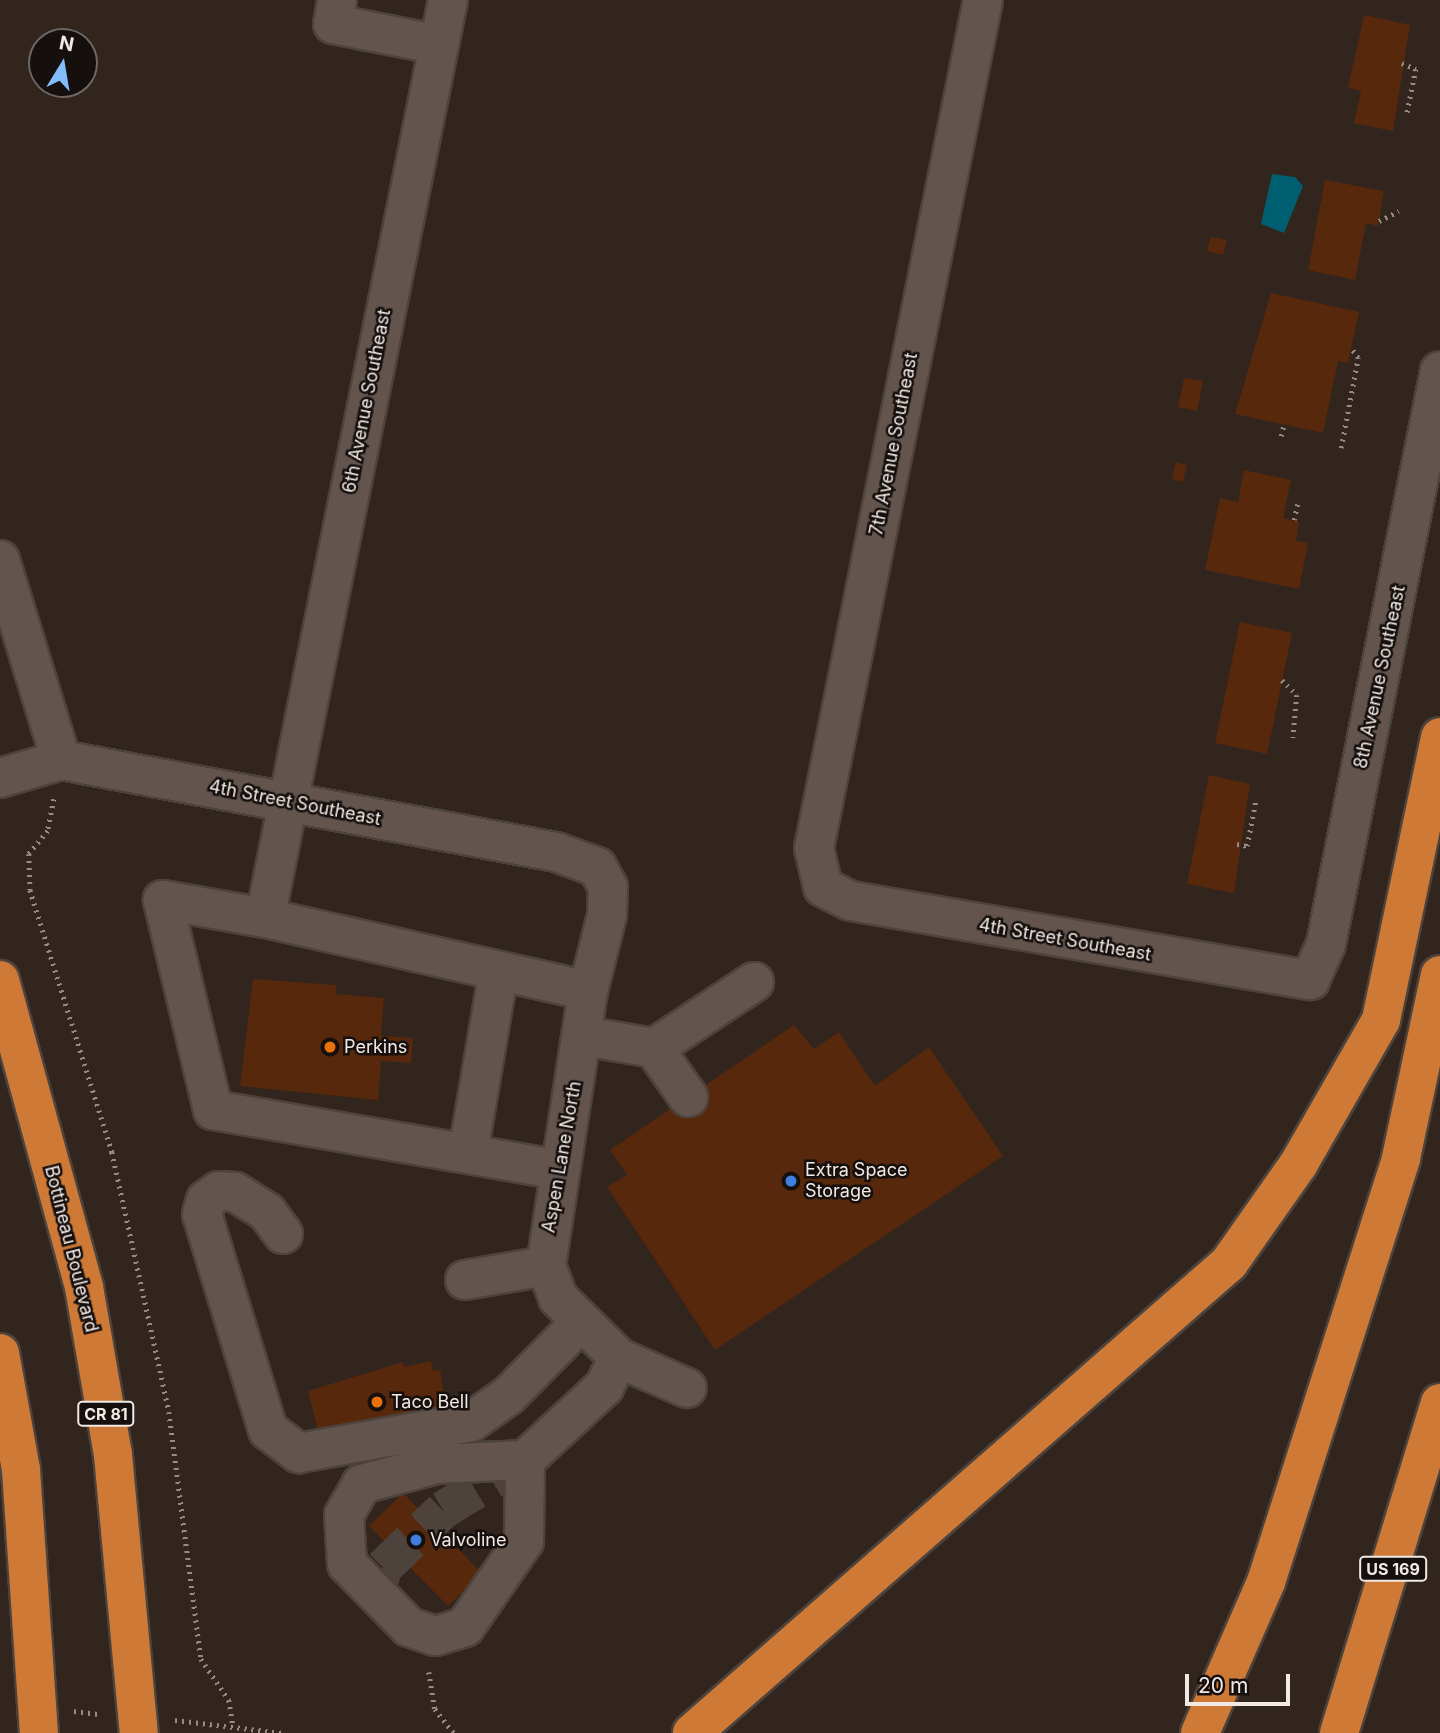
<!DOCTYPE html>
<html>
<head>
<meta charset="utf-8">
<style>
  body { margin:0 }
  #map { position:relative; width:1440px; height:1733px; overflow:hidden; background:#31251e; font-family:Inter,sans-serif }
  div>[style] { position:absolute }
  .water>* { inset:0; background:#005e71 }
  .building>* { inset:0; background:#57280c }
  .minor-tunnel>* { height:38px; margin-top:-19px; transform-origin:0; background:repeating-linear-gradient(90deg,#4e423c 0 38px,transparent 0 57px) }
  .path>* { height:4.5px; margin-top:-2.25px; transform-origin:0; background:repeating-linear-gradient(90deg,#968b86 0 2px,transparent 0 7px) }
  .roads { filter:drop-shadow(2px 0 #4d433d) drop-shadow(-2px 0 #4d433d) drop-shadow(0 2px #4d433d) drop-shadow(0 -2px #4d433d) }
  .minor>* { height:38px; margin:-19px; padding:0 19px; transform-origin:19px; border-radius:19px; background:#63544d }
  .highway>* { height:38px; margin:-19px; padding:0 19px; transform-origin:19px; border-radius:19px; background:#ce7a36 }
  .dots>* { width:19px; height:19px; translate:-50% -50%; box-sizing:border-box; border:4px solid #150f0d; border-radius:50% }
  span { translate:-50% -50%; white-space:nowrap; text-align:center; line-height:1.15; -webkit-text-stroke:5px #150f0d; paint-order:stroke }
  .shield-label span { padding:2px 5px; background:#150f0d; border:2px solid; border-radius:5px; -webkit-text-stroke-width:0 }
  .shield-label { font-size:16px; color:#f2e9e5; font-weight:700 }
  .street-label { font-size:18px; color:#f2e9e5 }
  .poi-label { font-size:18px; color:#f2e9e5 }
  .left { translate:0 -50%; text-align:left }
  .north { position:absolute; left:28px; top:28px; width:70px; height:70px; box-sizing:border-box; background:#150f0d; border:2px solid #6d6663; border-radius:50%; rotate:11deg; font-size:19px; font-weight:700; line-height:28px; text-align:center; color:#f2e9e5 }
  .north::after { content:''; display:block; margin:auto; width:24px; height:32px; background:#80bdfa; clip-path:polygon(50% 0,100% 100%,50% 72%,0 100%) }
  .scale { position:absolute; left:1185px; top:1674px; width:105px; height:32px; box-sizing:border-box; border:4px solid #f2e9e5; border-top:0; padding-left:9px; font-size:21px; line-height:24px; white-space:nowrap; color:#f2e9e5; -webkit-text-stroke:5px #150f0d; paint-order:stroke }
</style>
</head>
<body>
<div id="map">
  <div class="water">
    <div style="clip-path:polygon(1272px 174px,1295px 177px,1303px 186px,1284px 233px,1261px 224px)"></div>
  </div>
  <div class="building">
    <div style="clip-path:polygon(1364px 15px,1410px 25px,1393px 131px,1354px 123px,1361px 91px,1348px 88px)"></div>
    <div style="clip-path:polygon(1325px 180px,1384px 191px,1378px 226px,1366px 223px,1355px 280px,1308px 270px)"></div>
    <div style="clip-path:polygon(1210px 237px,1227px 240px,1223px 255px,1207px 251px)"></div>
    <div style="clip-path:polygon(1271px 293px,1359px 312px,1348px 363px,1338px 361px,1323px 433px,1235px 414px)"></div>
    <div style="clip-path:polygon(1184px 378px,1203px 381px,1197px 411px,1178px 407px)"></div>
    <div style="clip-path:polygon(1176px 462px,1187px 465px,1183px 482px,1172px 479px)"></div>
    <div style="clip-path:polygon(1244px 470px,1291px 480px,1283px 518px,1299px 522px,1296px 541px,1308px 543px,1299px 589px,1205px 570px,1220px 498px,1238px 502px)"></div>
    <div style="clip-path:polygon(1240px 622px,1292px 633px,1267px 754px,1215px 743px)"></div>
    <div style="clip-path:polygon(1209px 775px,1250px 784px,1234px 893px,1187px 884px)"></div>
    <div style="clip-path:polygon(253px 979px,336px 985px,336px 994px,384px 998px,381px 1036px,413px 1038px,411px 1063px,381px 1061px,378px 1100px,240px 1086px)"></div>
    <div style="clip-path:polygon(794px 1025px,814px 1049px,839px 1032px,875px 1086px,929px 1047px,1003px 1156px,715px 1350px,607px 1187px,627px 1175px,610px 1150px)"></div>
    <div style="clip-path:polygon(431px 1361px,433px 1371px,440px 1369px,445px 1406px,321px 1443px,308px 1391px,403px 1362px,404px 1367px)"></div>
    <div style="clip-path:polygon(403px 1493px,482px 1573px,448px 1606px,369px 1526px)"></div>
  </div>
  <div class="minor-tunnel">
    <div style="left:376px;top:1593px;width:26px;rotate:-74deg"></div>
    <div style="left:383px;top:1568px;width:83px;rotate:-44deg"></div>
    <div style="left:443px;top:1510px;width:96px;rotate:-31.4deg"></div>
  </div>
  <div class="path">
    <div style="left:1402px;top:63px;width:15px;rotate:23deg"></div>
    <div style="left:1416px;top:69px;width:46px;rotate:101.3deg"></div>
    <div style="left:1379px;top:221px;width:22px;rotate:-27deg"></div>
    <div style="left:1281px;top:436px;width:12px;rotate:-76deg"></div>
    <div style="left:1341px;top:448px;width:92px;rotate:-79.3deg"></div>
    <div style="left:1358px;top:358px;width:12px;rotate:-125deg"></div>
    <div style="left:1294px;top:520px;width:19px;rotate:-78deg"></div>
    <div style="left:1282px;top:680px;width:21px;rotate:45deg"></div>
    <div style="left:1297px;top:695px;width:43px;rotate:95.3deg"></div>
    <div style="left:54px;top:799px;width:33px;rotate:101deg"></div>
    <div style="left:48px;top:831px;width:30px;rotate:130deg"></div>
    <div style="left:29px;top:854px;width:36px;rotate:88deg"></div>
    <div style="left:30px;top:890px;width:275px;rotate:72.6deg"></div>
    <div style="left:112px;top:1152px;width:266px;rotate:77.6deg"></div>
    <div style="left:169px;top:1412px;width:249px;rotate:82.6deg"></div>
    <div style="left:201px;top:1659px;width:50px;rotate:55.7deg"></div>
    <div style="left:229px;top:1700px;width:24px;rotate:81deg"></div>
    <div style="left:1237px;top:844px;width:10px;rotate:11deg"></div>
    <div style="left:1247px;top:846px;width:48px;rotate:-79.2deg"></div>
    <div style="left:429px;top:1672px;width:37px;rotate:81deg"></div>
    <div style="left:435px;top:1709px;width:31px;rotate:52deg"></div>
    <div style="left:74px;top:1711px;width:26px;rotate:7deg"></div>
    <div style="left:175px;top:1720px;width:108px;rotate:6.9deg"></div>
  </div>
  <div class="roads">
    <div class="minor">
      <div style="left:337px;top:0;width:24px;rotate:99deg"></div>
      <div style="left:333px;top:24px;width:108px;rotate:11.2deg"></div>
      <div style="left:448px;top:0;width:936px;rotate:101.27deg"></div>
      <div style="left:265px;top:918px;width:331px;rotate:12.7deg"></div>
      <div style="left:983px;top:0;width:865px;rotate:101.27deg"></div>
      <div style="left:814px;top:848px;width:40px;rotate:77deg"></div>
      <div style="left:823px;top:887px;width:31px;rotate:27deg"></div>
      <div style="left:851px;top:901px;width:466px;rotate:9.8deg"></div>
      <div style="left:1310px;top:980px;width:39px;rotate:-66deg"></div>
      <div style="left:1326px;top:944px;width:584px;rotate:-78.75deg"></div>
      <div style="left:0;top:560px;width:209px;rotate:73deg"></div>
      <div style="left:0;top:778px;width:64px;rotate:-16.4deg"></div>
      <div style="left:61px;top:760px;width:503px;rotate:10.53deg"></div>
      <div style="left:556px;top:852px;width:44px;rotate:20.1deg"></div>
      <div style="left:597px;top:867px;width:23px;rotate:61deg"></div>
      <div style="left:608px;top:887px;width:28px;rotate:92deg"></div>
      <div style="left:607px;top:915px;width:78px;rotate:104deg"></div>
      <div style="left:588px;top:991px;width:278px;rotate:98.7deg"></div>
      <div style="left:546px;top:1266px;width:34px;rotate:69deg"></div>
      <div style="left:558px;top:1298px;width:86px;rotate:44.5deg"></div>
      <div style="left:619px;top:1358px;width:74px;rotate:23.8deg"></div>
      <div style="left:265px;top:918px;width:104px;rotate:-170deg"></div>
      <div style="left:163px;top:900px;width:216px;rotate:76.6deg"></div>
      <div style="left:213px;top:1110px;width:351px;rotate:9.8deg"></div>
      <div style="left:583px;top:1036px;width:72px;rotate:9.6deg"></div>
      <div style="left:654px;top:1048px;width:120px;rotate:-33.4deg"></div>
      <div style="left:654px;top:1048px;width:60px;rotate:55.2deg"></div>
      <div style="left:468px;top:1153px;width:181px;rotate:-80.4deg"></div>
      <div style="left:283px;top:1234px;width:27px;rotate:-126deg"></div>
      <div style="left:267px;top:1212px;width:38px;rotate:-148deg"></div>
      <div style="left:235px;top:1192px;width:16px;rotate:-176deg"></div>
      <div style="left:219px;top:1191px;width:16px;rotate:145deg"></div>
      <div style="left:206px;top:1200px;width:15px;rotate:106deg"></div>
      <div style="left:202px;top:1214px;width:226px;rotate:73deg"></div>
      <div style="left:268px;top:1430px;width:39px;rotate:37deg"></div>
      <div style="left:299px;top:1453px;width:175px;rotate:-10.2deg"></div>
      <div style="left:471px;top:1422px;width:47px;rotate:-35.4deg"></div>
      <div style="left:509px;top:1395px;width:101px;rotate:-45.4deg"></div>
      <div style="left:465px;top:1280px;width:82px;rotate:-9.8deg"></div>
      <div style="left:525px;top:1460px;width:81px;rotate:90.7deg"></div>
      <div style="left:524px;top:1541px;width:104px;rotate:124.5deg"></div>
      <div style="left:465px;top:1627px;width:31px;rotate:163deg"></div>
      <div style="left:435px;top:1636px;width:28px;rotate:-161deg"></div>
      <div style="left:409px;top:1627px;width:88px;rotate:-134.5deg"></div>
      <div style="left:347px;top:1564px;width:49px;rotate:-93.5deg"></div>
      <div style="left:344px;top:1515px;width:36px;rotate:-60deg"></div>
      <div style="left:362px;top:1484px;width:78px;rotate:-14.9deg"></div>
      <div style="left:437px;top:1464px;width:88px;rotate:-2.6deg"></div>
      <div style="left:525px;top:1460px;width:108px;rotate:-42.7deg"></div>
      <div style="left:604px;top:1387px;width:33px;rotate:-63deg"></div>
    </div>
    <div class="highway">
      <div style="left:0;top:980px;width:318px;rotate:74.7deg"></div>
      <div style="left:84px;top:1287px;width:170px;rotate:80.2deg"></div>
      <div style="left:113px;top:1455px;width:279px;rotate:84.7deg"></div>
      <div style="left:0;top:1353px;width:119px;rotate:79.8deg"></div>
      <div style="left:21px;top:1470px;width:264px;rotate:86.1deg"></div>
      <div style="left:692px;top:1733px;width:714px;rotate:-41.19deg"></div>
      <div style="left:1229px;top:1263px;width:120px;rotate:-54.9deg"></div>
      <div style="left:1298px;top:1165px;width:167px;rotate:-60.2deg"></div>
      <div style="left:1381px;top:1020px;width:289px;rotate:-78.2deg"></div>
      <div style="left:1200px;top:1733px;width:165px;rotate:-66.4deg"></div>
      <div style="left:1266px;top:1582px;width:445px;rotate:-72.3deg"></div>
      <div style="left:1401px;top:1158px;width:187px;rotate:-78deg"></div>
      <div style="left:1339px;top:1733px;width:345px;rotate:-73deg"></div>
    </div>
  </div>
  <div class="dots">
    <div style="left:330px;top:1047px;background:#e8710a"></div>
    <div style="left:791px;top:1181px;background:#3f7fe0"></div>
    <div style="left:377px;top:1402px;background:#e8710a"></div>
    <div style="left:416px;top:1540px;background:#3f7fe0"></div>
  </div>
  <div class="shield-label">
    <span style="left:106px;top:1414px">CR 81</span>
    <span style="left:1393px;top:1569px">US 169</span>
  </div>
  <div class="street-label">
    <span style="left:367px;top:401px;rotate:-79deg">6th Avenue Southeast</span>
    <span style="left:894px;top:444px;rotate:-79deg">7th Avenue Southeast</span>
    <span style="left:1380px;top:677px;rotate:-78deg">8th Avenue Southeast</span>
    <span style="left:295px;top:803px;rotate:11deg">4th Street Southeast</span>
    <span style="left:1065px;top:940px;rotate:10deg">4th Street Southeast</span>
    <span style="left:562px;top:1157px;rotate:-80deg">Aspen Lane North</span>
    <span style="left:71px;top:1249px;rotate:76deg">Bottineau Boulevard</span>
  </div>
  <div class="poi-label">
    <span class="left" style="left:344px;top:1047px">Perkins</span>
    <span class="left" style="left:805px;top:1181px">Extra Space<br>Storage</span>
    <span class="left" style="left:391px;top:1402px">Taco Bell</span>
    <span class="left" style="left:430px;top:1540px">Valvoline</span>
  </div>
  <div class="north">N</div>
  <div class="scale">20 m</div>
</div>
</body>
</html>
